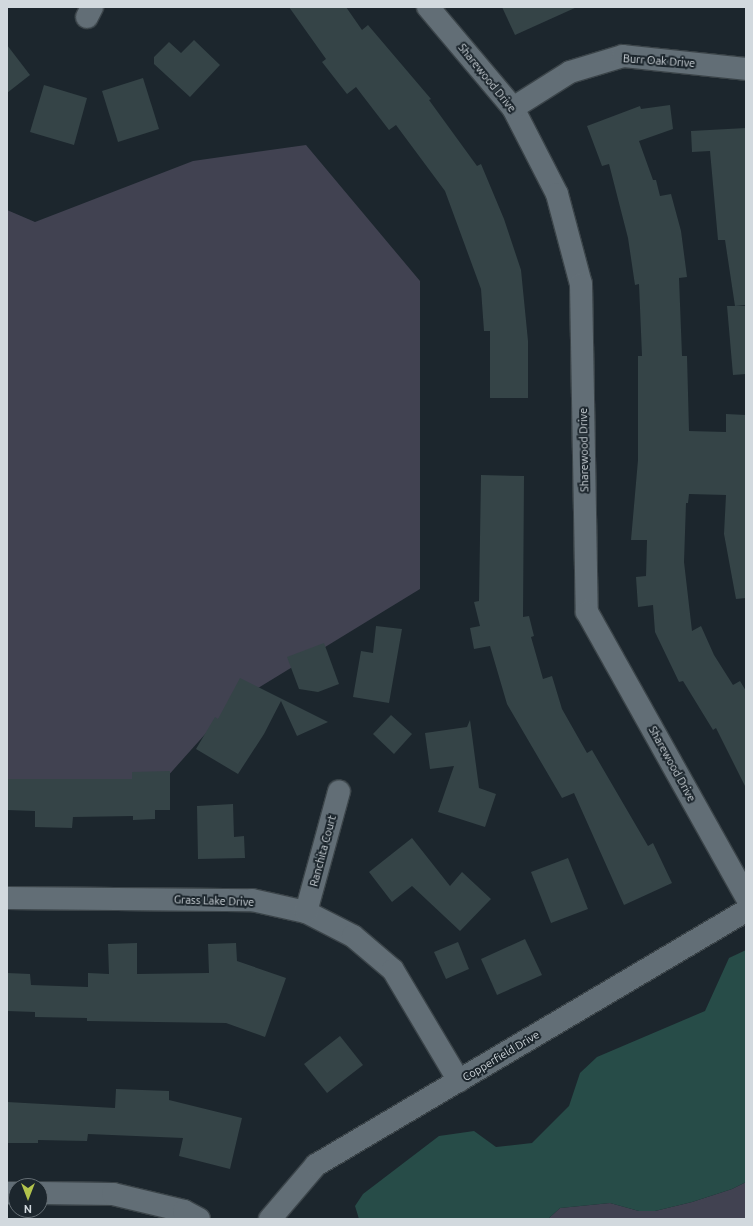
<!DOCTYPE html>
<html>
<head>
<meta charset="utf-8">
<style>
  body { margin:0 }
  #map { position:relative; width:753px; height:1226px; overflow:hidden; background:#1c262d; font-family:Ubuntu,sans-serif }
  div>[style] { position:absolute }
  .green>* { inset:0; background:#414251 }
  .water>* { inset:0; background:#274c48 }
  .building>* { inset:0; background:#354447 }
  .roads { filter:drop-shadow(1px 0 #3b4449) drop-shadow(-1px 0 #3b4449) drop-shadow(0 1px #3b4449) drop-shadow(0 -1px #3b4449) }
  .minor>* { height:22px; margin:-11px; padding:0 11px; transform-origin:11px; border-radius:11px; background:#626e76 }
  span { translate:-50% -50%; white-space:nowrap; text-align:center; line-height:1.15; -webkit-text-stroke:4px #1c262d; paint-order:stroke }
  .street-label { font-size:11px; color:#d2d9de }
  .frame { position:absolute; inset:0; border:8px solid #d2d9de; pointer-events:none }
  .north { position:absolute; left:8px; top:1178px; width:40px; height:40px; box-sizing:border-box; background:#1c262d; border:1px solid #656e74; border-radius:50%; rotate:180deg; font-size:11px; font-weight:700; line-height:16px; text-align:center; color:#d2d9de }
  .north::after { content:''; display:block; margin:auto; width:14px; height:18px; background:#b2c34c; clip-path:polygon(50% 0,100% 100%,50% 72%,0 100%) }
</style>
</head>
<body>
<div id="map">
  <div class="green">
    <div style="clip-path:polygon(306px 145px,420px 281px,420px 589px,232px 704px,133px 815px,7px 801px,7px 210px,35px 222px,193px 161px)"></div>
    <div style="clip-path:polygon(746px 1182px,746px 1219px,548px 1219px,560px 1208px,610px 1203px,639px 1211px,655px 1211px,692px 1202px,732px 1189px)"></div>
  </div>
  <div class="water">
    <div style="clip-path:polygon(746px 950px,746px 1182px,732px 1189px,692px 1202px,655px 1211px,639px 1211px,610px 1203px,560px 1208px,548px 1219px,359px 1219px,355px 1206px,363px 1194px,439px 1136px,474px 1131px,496px 1147px,532px 1143px,569px 1106px,580px 1073px,597px 1057px,705px 1011px,729px 958px)"></div>
  </div>
  <div class="building">
    <div style="clip-path:polygon(289px 7px,346px 7px,362px 30px,368px 25px,431px 99px,429px 100px,477px 166px,481px 164px,504px 219px,521px 270px,528px 341px,528px 398px,490px 398px,490px 331px,484px 331px,481px 289px,445px 191px,396px 125px,389px 130px,356px 87px,347px 94px,322px 62px,326px 59px)"></div>
    <div style="clip-path:polygon(502px 7px,577px 7px,515px 35px)"></div>
    <div style="clip-path:polygon(194px 40px,220px 65px,190px 97px,154px 64px,154px 57px,169px 42px,181px 53px)"></div>
    <div style="clip-path:polygon(7px 45px,30px 75px,7px 93px)"></div>
    <div style="clip-path:polygon(143px 78px,159px 129px,118px 142px,102px 91px)"></div>
    <div style="clip-path:polygon(44px 85px,87px 98px,74px 145px,30px 132px)"></div>
    <div style="clip-path:polygon(670px 105px,673px 129px,639px 141px,653px 180px,656px 180px,660px 196px,671px 194px,681px 231px,687px 277px,679px 278px,682px 356px,687px 356px,689px 431px,726px 432px,726px 414px,746px 415px,746px 598px,736px 599px,724px 534px,726px 495px,689px 494px,688px 503px,686px 503px,684px 562px,692px 631px,701px 626px,714px 655px,733px 685px,740px 681px,746px 691px,746px 788px,716px 728px,713px 730px,683px 681px,679px 682px,655px 632px,653px 605px,638px 607px,636px 577px,646px 576px,647px 540px,631px 540px,638px 460px,638px 356px,642px 356px,639px 284px,635px 285px,628px 238px,609px 164px,602px 166px,587px 126px,640px 106px,641px 109px)"></div>
    <div style="clip-path:polygon(746px 128px,746px 305px,735px 306px,725px 240px,718px 240px,710px 151px,692px 152px,691px 131px)"></div>
    <div style="clip-path:polygon(727px 306px,746px 306px,746px 374px,733px 375px)"></div>
    <div style="clip-path:polygon(481px 475px,524px 476px,523px 617px,529px 616px,534px 636px,531px 637px,543px 679px,552px 676px,562px 709px,587px 753px,592px 750px,648px 846px,653px 843px,672px 883px,624px 905px,574px 793px,562px 798px,507px 704px,490px 646px,474px 649px,470px 628px,480px 626px,474px 602px,479px 601px)"></div>
    <div style="clip-path:polygon(376px 626px,402px 629px,389px 703px,353px 697px,361px 651px,373px 653px)"></div>
    <div style="clip-path:polygon(324px 643px,339px 684px,318px 692px,299px 689px,287px 657px)"></div>
    <div style="clip-path:polygon(240px 678px,328px 722px,297px 736px,281px 701px,264px 734px,238px 774px,196px 749px,215px 717px,218px 719px)"></div>
    <div style="clip-path:polygon(391px 715px,412px 734px,394px 754px,373px 734px)"></div>
    <div style="clip-path:polygon(470px 720px,479px 788px,496px 794px,485px 827px,438px 812px,454px 766px,430px 769px,425px 733px,467px 727px)"></div>
    <div style="clip-path:polygon(170px 771px,170px 810px,155px 810px,155px 819px,133px 820px,133px 816px,73px 817px,72px 828px,35px 827px,35px 811px,7px 810px,7px 779px,132px 779px,132px 772px)"></div>
    <div style="clip-path:polygon(233px 804px,234px 837px,244px 836px,245px 858px,198px 859px,197px 806px)"></div>
    <div style="clip-path:polygon(412px 838px,450px 886px,462px 872px,491px 899px,460px 931px,412px 886px,392px 902px,369px 872px)"></div>
    <div style="clip-path:polygon(568px 858px,588px 909px,551px 923px,531px 872px)"></div>
    <div style="clip-path:polygon(525px 939px,542px 975px,497px 995px,481px 959px)"></div>
    <div style="clip-path:polygon(458px 942px,469px 969px,446px 979px,434px 952px)"></div>
    <div style="clip-path:polygon(137px 943px,137px 974px,209px 973px,208px 944px,236px 943px,237px 961px,286px 978px,265px 1037px,226px 1023px,87px 1021px,87px 1018px,35px 1017px,35px 1012px,7px 1011px,7px 973px,30px 974px,31px 985px,88px 987px,88px 973px,109px 974px,108px 944px)"></div>
    <div style="clip-path:polygon(340px 1036px,363px 1065px,327px 1093px,304px 1064px)"></div>
    <div style="clip-path:polygon(116px 1089px,169px 1091px,169px 1100px,242px 1118px,230px 1169px,179px 1156px,183px 1138px,88px 1134px,87px 1141px,38px 1140px,38px 1143px,7px 1143px,7px 1102px,115px 1108px)"></div>
  </div>
  <div class="roads">
    <div class="minor">
      <div style="left:428px;top:7px;width:132px;rotate:49.9deg"></div>
      <div style="left:513px;top:108px;width:97px;rotate:62.9deg"></div>
      <div style="left:557px;top:194px;width:93px;rotate:75.1deg"></div>
      <div style="left:581px;top:284px;width:328px;rotate:89deg"></div>
      <div style="left:587px;top:612px;width:326px;rotate:60.8deg"></div>
      <div style="left:87px;top:17px;width:11px;rotate:-63deg"></div>
      <div style="left:513px;top:108px;width:67px;rotate:-32.3deg"></div>
      <div style="left:570px;top:72px;width:55px;rotate:-16.8deg"></div>
      <div style="left:623px;top:56px;width:124px;rotate:6deg"></div>
      <div style="left:7px;top:898px;width:245px;rotate:0.5deg"></div>
      <div style="left:252px;top:900px;width:55px;rotate:12.5deg"></div>
      <div style="left:306px;top:912px;width:53px;rotate:27.1deg"></div>
      <div style="left:353px;top:936px;width:52px;rotate:40.4deg"></div>
      <div style="left:393px;top:970px;width:129px;rotate:59.3deg"></div>
      <div style="left:306px;top:912px;width:125px;rotate:-74.7deg"></div>
      <div style="left:7px;top:1193px;width:9px"></div>
      <div style="left:40px;top:1193px;width:73px;rotate:0.8deg"></div>
      <div style="left:113px;top:1194px;width:73px;rotate:13.5deg"></div>
      <div style="left:184px;top:1211px;width:17px;rotate:28deg"></div>
      <div style="left:270px;top:1219px;width:71px;rotate:-49.6deg"></div>
      <div style="left:316px;top:1165px;width:499px;rotate:-30.6deg"></div>
    </div>
  </div>
  <div class="street-label">
    <span style="left:659px;top:61px;rotate:4deg">Burr Oak Drive</span>
    <span style="left:487px;top:78px;rotate:51deg">Sharewood Drive</span>
    <span style="left:584px;top:450px;rotate:-91deg">Sharewood Drive</span>
    <span style="left:672px;top:764px;rotate:61deg">Sharewood Drive</span>
    <span style="left:323px;top:851px;rotate:-75deg">Ranchita Court</span>
    <span style="left:214px;top:901px;rotate:2deg">Grass Lake Drive</span>
    <span style="left:501px;top:1056px;rotate:-31deg">Copperfield Drive</span>
  </div>
  <div class="frame"></div>
  <div class="north">N</div>
</div>
</body>
</html>
